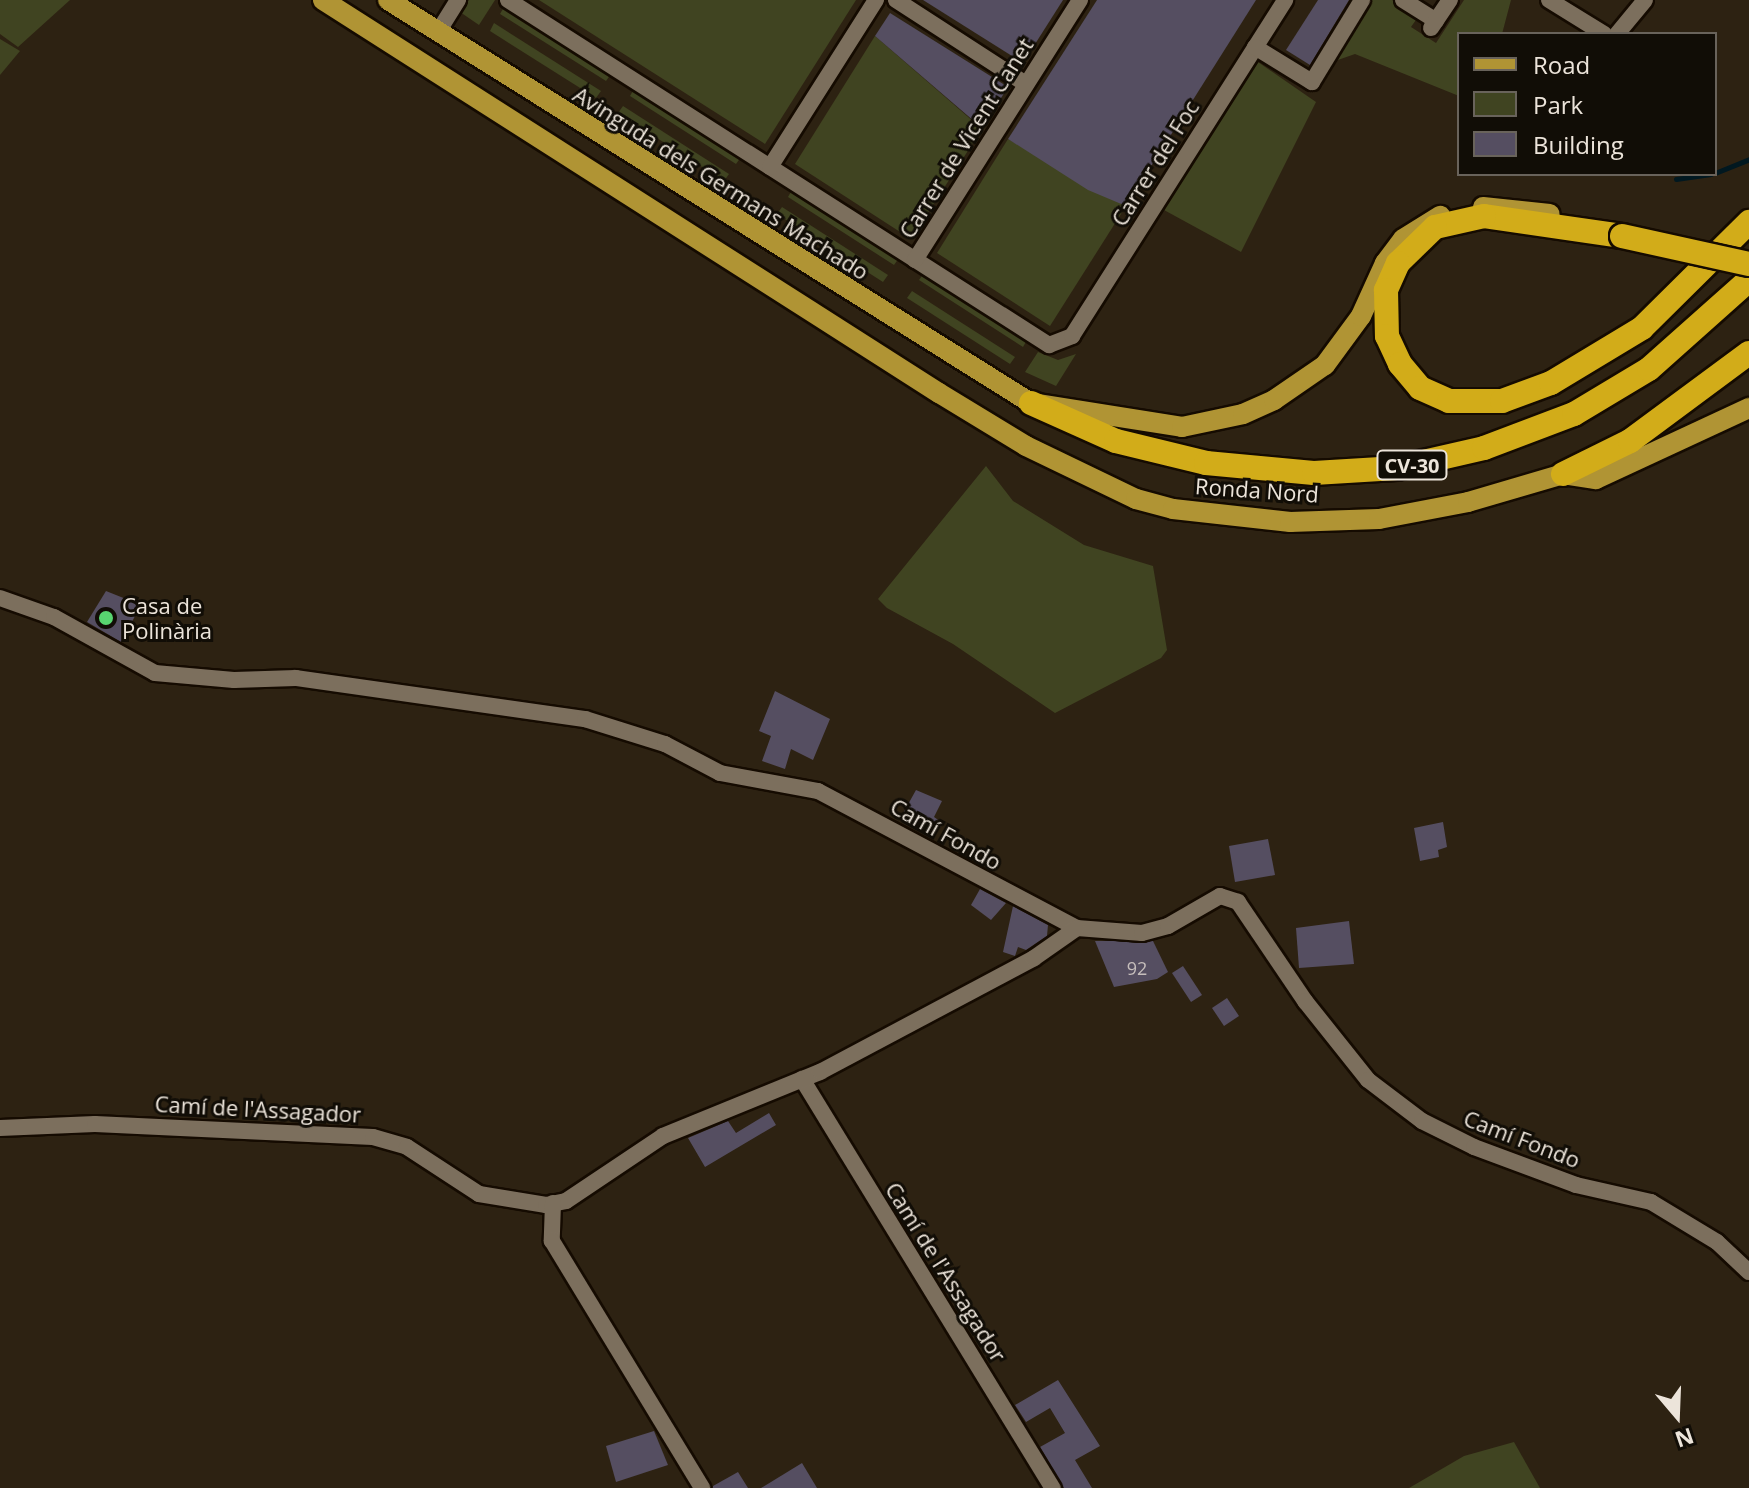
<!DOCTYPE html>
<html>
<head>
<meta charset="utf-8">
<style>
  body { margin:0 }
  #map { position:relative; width:1749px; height:1488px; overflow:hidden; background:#2d2212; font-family:"Open Sans",sans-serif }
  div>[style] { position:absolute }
  .green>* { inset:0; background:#404421 }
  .stream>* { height:5px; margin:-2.5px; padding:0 2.5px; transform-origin:2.5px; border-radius:2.5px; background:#011820 }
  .building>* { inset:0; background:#554e61 }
  .roads { filter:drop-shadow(2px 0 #150b01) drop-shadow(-2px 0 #150b01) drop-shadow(0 2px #150b01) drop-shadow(0 -2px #150b01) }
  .street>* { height:16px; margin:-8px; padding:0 8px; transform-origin:8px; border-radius:8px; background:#7c6f5d }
  .primary>* { height:20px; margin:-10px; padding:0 10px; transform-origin:10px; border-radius:10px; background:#b09434 }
  .highway>* { height:24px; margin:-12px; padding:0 12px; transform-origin:12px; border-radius:12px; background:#d2ac19 }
  .bridges { filter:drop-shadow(2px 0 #150b01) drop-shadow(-2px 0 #150b01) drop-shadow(0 2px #150b01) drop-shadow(0 -2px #150b01) }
  .highway-bridge>* { height:24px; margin:-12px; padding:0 12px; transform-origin:12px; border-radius:12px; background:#d2ac19 }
  .dots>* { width:22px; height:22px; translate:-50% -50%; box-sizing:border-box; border:4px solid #110d06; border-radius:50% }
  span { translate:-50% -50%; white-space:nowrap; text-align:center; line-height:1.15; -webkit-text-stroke:6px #110d06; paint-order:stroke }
  .number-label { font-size:18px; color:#c6bebc }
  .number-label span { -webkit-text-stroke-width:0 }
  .shield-label span { padding:2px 6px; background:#110d06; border:2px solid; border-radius:6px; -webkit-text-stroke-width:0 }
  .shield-label { font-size:20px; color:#ece4da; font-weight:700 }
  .street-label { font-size:22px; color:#ece4da }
  .poi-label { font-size:22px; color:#ece4da }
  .left { translate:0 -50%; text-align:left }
  .legend { position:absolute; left:1457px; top:32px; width:260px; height:144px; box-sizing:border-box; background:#110d06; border:2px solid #69635b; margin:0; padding:10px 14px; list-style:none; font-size:24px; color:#ece4da }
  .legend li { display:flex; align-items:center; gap:16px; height:40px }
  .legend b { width:40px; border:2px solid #69635b }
  .north { position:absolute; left:1637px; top:1376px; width:80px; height:80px; -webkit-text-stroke:6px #110d06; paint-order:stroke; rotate:161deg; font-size:22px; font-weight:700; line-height:32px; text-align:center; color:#ece4da }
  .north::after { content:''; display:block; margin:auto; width:28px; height:36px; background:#ece4da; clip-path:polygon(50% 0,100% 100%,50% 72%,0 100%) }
</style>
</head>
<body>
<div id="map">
  <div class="green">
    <div style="clip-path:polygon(0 0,70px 0,18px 47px,0 34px)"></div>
    <div style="clip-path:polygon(469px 0,495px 0,479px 25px,460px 12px)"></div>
    <div style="clip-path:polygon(539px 0,856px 0,765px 144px)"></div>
    <div style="clip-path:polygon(1369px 0,1392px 0,1418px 17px,1411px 27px,1436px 43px,1464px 0,1511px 0,1502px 34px,1459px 34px,1459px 96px,1355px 54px,1335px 61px,1328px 76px,1323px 71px)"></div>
    <div style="clip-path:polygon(504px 7px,611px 74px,606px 81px,500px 14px)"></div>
    <div style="clip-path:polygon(494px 23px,601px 91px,596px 98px,490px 31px)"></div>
    <div style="clip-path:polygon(875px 36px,982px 129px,911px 239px,795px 164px)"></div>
    <div style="clip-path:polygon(0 39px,20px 51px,0 75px)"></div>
    <div style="clip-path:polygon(1258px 62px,1316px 102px,1241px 252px,1164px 210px)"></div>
    <div style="clip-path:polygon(634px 89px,741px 157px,736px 164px,630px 96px)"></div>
    <div style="clip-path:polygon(623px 106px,729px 174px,724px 181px,618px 113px)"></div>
    <div style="clip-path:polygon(1008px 139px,1126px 206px,1050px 326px,937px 253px)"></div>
    <div style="clip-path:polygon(792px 190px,899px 258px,894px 265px,788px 197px)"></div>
    <div style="clip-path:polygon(782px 207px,888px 275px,883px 282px,777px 214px)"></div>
    <div style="clip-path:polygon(924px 273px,1027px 340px,1023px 347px,919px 280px)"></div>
    <div style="clip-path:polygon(912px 291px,1015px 357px,1010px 364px,907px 298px)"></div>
    <div style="clip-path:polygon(1038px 352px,1058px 360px,1076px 354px,1056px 386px,1025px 372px)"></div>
    <div style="clip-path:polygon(986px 466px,1013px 501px,1084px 545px,1153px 566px,1167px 650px,1161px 658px,1055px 713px,953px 644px,887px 608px,878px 599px)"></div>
    <div style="clip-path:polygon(1514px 1442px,1540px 1488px,1409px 1488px,1464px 1456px)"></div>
  </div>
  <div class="stream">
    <div style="left:1715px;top:173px;width:37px;rotate:-22deg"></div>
    <div style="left:1676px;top:179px;width:35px;rotate:-8deg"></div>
  </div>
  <div class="building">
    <div style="clip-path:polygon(923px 0,1063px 0,1023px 63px)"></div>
    <div style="clip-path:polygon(1097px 0,1256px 0,1126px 206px,1088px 190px,1008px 139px)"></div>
    <div style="clip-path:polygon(1318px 0,1349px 0,1310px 65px,1286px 50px)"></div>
    <div style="clip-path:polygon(890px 13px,1008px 87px,982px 128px,875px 36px)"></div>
    <div style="clip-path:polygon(106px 591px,141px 605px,121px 642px,87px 622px)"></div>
    <div style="clip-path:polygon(775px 691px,830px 719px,813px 760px,791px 749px,785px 769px,762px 761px,771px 736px,759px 731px)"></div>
    <div style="clip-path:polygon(916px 790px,942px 801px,934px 817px,944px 824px,933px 833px,901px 817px)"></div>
    <div style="clip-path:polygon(1443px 822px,1447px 847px,1438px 850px,1439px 857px,1420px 861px,1414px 828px)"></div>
    <div style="clip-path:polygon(1268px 839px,1275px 875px,1235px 882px,1229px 846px)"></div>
    <div style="clip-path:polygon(980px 889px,1006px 903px,991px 920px,971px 905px)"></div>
    <div style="clip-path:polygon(1013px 906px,1048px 925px,1047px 936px,1026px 950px,1018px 947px,1015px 956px,1003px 952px)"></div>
    <div style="clip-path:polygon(1349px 921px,1354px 964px,1299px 968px,1296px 928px)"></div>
    <div style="clip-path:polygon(1095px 941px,1153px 941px,1168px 972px,1157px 979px,1114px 987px)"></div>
    <div style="clip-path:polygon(1183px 966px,1202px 995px,1191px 1002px,1172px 973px)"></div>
    <div style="clip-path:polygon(1227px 998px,1239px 1016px,1224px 1026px,1212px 1008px)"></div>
    <div style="clip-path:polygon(769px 1113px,776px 1125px,705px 1167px,688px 1138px,728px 1121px,736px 1133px)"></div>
    <div style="clip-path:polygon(1058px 1380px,1100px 1446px,1075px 1460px,1092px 1488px,1064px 1488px,1040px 1447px,1065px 1433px,1050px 1408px,1026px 1422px,1015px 1405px)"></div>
    <div style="clip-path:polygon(654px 1431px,668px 1465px,616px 1482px,606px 1446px)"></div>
    <div style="clip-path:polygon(802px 1463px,817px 1488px,761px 1488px)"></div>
    <div style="clip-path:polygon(738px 1472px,748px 1488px,713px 1488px,713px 1486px)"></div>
  </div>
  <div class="roads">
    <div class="street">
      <div style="left:508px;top:0;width:642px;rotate:32.53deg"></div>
      <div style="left:1049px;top:345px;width:25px;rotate:-21deg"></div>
      <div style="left:1072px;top:336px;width:398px;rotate:-57.6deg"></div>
      <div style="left:896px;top:0;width:155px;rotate:32.9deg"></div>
      <div style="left:1403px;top:0;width:39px;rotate:32deg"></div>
      <div style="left:1549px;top:0;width:65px;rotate:31.7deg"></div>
      <div style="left:1431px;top:28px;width:34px;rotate:-56deg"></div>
      <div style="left:438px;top:32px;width:38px;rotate:-58deg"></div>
      <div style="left:1617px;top:34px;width:44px;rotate:-50.5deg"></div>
      <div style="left:1255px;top:47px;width:67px;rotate:31.6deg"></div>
      <div style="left:1312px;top:82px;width:96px;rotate:-58.6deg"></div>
      <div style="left:770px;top:167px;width:198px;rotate:-57.6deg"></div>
      <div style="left:915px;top:260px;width:308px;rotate:-57.6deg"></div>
      <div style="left:0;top:598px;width:57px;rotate:19.4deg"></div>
      <div style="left:54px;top:617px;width:115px;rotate:29deg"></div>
      <div style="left:155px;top:673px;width:79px;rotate:5.1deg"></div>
      <div style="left:234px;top:680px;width:62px;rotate:-1.8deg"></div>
      <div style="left:296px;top:678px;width:292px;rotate:8.1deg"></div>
      <div style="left:585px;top:719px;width:84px;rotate:17.4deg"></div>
      <div style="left:665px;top:744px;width:62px;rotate:27.8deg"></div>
      <div style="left:720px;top:773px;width:100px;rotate:10.4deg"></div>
      <div style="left:818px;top:791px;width:293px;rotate:27.9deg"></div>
      <div style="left:1077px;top:928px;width:65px;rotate:4.4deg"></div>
      <div style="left:1142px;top:933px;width:27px;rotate:-15deg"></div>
      <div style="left:1168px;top:926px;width:60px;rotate:-30deg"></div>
      <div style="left:1220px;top:896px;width:19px;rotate:18deg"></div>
      <div style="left:1238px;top:902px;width:120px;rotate:55.9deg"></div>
      <div style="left:1305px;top:1001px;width:101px;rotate:51.4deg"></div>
      <div style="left:1368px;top:1080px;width:68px;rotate:37.2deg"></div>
      <div style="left:1422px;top:1121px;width:58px;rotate:26.6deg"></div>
      <div style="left:1474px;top:1147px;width:109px;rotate:20.4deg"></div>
      <div style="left:1576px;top:1185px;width:77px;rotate:12.8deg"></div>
      <div style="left:1651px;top:1202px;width:77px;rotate:31.2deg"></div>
      <div style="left:1717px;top:1242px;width:44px;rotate:43.2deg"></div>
      <div style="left:802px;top:1079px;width:480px;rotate:58.5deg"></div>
      <div style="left:0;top:1128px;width:95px;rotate:-2.4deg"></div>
      <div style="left:95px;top:1124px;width:278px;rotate:2.7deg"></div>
      <div style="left:373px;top:1137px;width:35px;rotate:16deg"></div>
      <div style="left:407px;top:1147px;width:86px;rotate:33.1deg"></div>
      <div style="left:479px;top:1194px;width:68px;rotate:9.3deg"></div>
      <div style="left:546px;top:1205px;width:20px;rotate:-11deg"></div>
      <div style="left:566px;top:1201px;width:117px;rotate:-33.8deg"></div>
      <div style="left:663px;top:1136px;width:170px;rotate:-22.2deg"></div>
      <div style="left:820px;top:1072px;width:242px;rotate:-28deg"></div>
      <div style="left:1034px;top:958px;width:52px;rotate:-34.9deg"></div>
      <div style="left:553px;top:1203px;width:38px;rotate:92deg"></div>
      <div style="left:552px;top:1241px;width:289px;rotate:58.7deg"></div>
    </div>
    <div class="primary">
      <div style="left:323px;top:0;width:731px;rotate:32.54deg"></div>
      <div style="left:939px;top:393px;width:102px;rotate:31.3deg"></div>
      <div style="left:1026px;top:446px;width:122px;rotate:25.7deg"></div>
      <div style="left:1136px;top:499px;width:38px;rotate:15deg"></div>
      <div style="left:1173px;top:509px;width:118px;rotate:6.3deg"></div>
      <div style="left:1290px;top:522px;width:89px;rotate:-1.9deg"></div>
      <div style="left:1379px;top:519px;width:91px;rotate:-10.8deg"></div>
      <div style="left:1468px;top:502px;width:99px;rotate:-16.4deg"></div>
      <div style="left:1563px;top:474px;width:33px;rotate:9deg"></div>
      <div style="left:1596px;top:479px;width:169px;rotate:-24.9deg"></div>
      <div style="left:388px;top:0;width:759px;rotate:32.08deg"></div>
      <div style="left:1031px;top:403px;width:153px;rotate:9deg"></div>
      <div style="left:1182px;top:427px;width:62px;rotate:-12deg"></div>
      <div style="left:1243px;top:414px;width:34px;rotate:-24deg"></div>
      <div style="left:1274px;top:400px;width:62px;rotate:-34.5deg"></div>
      <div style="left:1325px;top:365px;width:61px;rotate:-53.7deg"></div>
      <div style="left:1361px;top:316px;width:58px;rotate:-65.6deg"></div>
      <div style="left:1385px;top:263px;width:30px;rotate:-53deg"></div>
      <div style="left:1403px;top:239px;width:44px;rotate:-31.9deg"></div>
      <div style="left:1483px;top:207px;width:67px;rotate:6deg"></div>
    </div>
    <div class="highway">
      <div style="left:1622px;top:236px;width:139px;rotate:-171.8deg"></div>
      <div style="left:1484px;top:216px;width:50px;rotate:167.3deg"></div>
      <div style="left:1435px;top:227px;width:52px;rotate:135.8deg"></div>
      <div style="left:1398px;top:263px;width:30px;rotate:114deg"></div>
      <div style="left:1386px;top:290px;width:46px;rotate:88.8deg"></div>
      <div style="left:1387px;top:336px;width:31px;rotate:65deg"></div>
      <div style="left:1400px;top:364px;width:31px;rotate:50deg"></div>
      <div style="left:1420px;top:388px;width:32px;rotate:24deg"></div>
      <div style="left:1449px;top:401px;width:53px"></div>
      <div style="left:1502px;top:401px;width:52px;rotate:-20.2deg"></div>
      <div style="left:1551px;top:383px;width:106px;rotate:-31.1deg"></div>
      <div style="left:1642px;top:328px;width:151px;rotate:-44.7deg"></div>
      <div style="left:1031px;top:403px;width:93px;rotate:24.1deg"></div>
      <div style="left:1116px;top:441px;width:93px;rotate:13.7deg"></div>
      <div style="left:1206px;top:463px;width:108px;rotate:5.3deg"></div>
      <div style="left:1314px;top:473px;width:83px;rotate:-3.4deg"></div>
      <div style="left:1397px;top:468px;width:89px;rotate:-12.9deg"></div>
      <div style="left:1484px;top:448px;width:96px;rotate:-20.7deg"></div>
      <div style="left:1574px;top:414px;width:87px;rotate:-31deg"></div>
      <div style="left:1649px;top:369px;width:134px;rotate:-41.7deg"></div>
      <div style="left:1563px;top:474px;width:75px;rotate:-26.2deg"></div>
      <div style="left:1630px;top:441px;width:148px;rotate:-36.5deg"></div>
    </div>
  </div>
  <div class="bridges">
    <div class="highway-bridge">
      <div style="left:1622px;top:236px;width:130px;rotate:12.4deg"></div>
    </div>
  </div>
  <div class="dots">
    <div style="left:106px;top:618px;background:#58d570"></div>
  </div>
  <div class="number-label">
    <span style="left:1137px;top:968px">92</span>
  </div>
  <div class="shield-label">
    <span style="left:1412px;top:465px">CV-30</span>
  </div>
  <div class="street-label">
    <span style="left:966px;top:138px;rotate:-58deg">Carrer de Vicent Canet</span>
    <span style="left:1155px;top:163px;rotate:-58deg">Carrer del Foc</span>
    <span style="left:721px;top:183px;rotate:32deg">Avinguda dels Germans Machado</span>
    <span style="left:1257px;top:490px;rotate:4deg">Ronda Nord</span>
    <span style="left:946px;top:834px;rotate:29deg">Camí Fondo</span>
    <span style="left:258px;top:1109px;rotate:3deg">Camí de l'Assagador</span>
    <span style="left:1522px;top:1139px;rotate:21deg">Camí Fondo</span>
    <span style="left:946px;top:1272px;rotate:58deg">Camí de l'Assagador</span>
  </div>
  <div class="poi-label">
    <span class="left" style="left:122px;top:618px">Casa de<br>Polinària</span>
  </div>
  <ul class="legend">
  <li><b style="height:10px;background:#b09434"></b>Road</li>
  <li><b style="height:22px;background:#404421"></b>Park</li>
  <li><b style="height:22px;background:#554e61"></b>Building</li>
  </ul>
  <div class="north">N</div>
</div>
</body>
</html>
